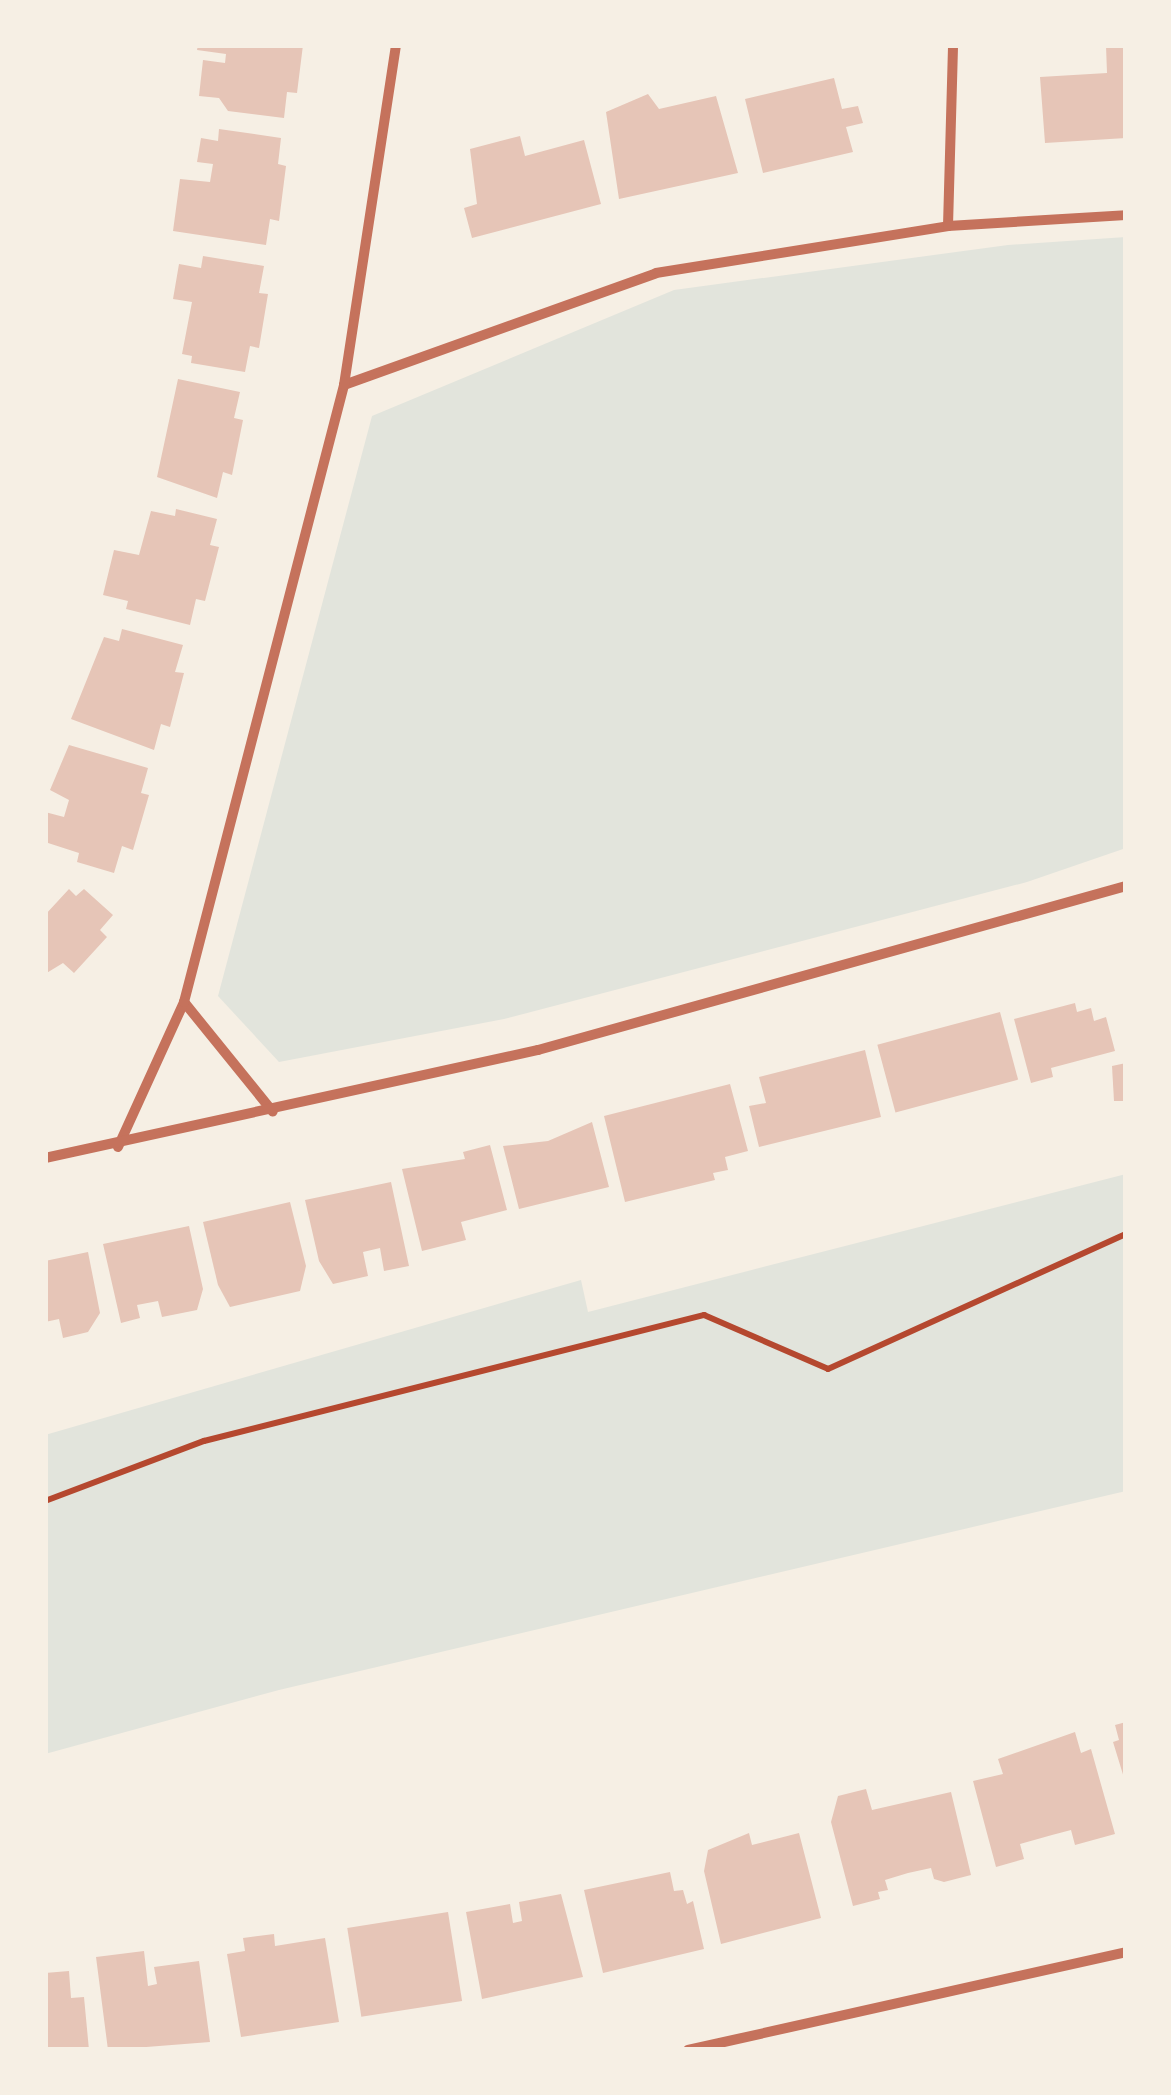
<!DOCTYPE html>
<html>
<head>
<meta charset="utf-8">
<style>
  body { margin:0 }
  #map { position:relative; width:1171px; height:2095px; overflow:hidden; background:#f6efe4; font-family:"Varela Round",sans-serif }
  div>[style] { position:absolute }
  .green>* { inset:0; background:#e2e4dc }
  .building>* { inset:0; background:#e6c5b7; transform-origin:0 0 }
  .path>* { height:6px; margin:-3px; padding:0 3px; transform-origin:3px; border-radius:3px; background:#b5482f }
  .minor>* { height:10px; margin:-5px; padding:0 5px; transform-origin:5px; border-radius:5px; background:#c5725c }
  span { translate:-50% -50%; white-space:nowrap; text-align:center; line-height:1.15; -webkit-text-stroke:10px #f6efe4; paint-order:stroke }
  .frame { position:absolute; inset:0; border:48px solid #f6efe4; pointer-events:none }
</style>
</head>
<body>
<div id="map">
  <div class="green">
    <i style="clip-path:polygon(1126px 237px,1126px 848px,1027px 882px,504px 1019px,279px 1062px,218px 996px,372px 416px,674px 290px,1008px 245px)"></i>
    <i style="clip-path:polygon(1126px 1174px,1126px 1491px,279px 1690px,45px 1754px,45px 1435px,581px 1280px,588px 1312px)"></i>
  </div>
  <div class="building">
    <i style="clip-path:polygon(198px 45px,303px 45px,297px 93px,287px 92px,284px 118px,228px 111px,219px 98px,199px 96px,203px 60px,225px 63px,226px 54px,197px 50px)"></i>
    <i style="clip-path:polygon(1126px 45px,1126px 138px,1045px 143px,1040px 77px,1107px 73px,1106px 46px)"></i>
    <i style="clip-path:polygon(834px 78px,842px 109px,858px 106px,863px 123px,846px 127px,853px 152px,763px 173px,745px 99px)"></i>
    <i style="clip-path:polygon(648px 94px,659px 109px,716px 96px,738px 173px,619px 199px,606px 112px)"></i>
    <i style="clip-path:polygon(219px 129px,281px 138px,278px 164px,286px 166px,279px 221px,270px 219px,266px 245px,173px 231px,180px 179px,210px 182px,213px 164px,197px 162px,201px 138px,218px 141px)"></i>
    <i style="clip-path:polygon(520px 136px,525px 156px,584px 140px,601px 204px,472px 238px,464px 208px,477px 204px,470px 149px)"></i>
    <i style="clip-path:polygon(203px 256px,264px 266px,259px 293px,268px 294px,259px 348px,250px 346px,245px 372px,191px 363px,192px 356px,182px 354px,192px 302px,173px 299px,179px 264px,201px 268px)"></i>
    <i style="clip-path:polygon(178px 379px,240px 392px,234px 418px,243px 420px,232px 475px,223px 472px,217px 498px,157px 477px)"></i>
    <i style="clip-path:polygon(176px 509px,217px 519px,210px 545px,219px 547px,205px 601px,196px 599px,190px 625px,126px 609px,128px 601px,103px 595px,114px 550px,139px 555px,151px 511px,175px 516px)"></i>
    <i style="clip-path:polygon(122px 629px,183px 645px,175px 672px,184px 673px,170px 727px,161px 724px,154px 750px,71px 719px,104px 637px,119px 641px)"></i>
    <i style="clip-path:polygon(69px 745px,148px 768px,141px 793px,149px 795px,133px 850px,122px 846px,114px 873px,77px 862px,79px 853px,45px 842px,45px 812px,64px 817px,69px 800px,50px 790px)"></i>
    <i style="clip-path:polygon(69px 889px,76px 896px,84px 889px,113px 915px,100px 930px,107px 937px,74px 973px,63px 963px,45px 974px,45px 915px)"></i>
    <i style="clip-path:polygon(1075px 1003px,1077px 1012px,1091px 1008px,1094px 1021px,1106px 1017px,1115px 1051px,1051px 1068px,1053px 1077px,1031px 1083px,1014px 1019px)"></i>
    <i style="left:1000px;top:1012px;width:70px;height:127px;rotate:75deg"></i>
    <i style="clip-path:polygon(865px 1050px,881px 1117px,759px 1147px,749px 1106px,766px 1103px,759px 1077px)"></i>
    <i style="clip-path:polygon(1126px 1063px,1126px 1101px,1114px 1101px,1112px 1066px)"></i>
    <i style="clip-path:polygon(730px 1084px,748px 1151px,725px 1157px,728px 1170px,713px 1173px,715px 1180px,625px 1202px,604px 1116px)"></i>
    <i style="clip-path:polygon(592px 1122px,609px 1187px,519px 1209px,503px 1146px,548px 1141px)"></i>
    <i style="clip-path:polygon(490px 1145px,507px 1210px,461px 1222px,466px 1240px,422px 1251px,402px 1169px,465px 1159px,463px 1152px)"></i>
    <i style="clip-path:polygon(391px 1182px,409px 1266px,384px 1271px,380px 1248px,363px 1252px,368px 1276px,333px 1284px,319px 1261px,305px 1200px)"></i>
    <i style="clip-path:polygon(290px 1202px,306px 1266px,300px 1291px,230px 1307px,218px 1285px,203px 1222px)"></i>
    <i style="clip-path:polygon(189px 1226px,203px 1289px,197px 1310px,162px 1317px,158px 1301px,137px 1305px,140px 1318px,121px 1323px,103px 1244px)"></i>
    <i style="clip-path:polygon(88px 1252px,100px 1313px,88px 1332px,63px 1338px,59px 1319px,45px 1322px,45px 1261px)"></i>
    <i style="clip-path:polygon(1126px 1722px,1126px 1781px,1125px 1781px,1113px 1742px,1119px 1740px,1115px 1725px)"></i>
    <i style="clip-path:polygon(1075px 1732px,1081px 1753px,1091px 1749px,1115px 1834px,1075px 1845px,1071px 1830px,1052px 1835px,1020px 1844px,1024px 1859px,996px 1867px,973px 1781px,1003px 1774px,998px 1759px)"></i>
    <i style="clip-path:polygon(866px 1789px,872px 1810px,951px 1792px,971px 1875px,944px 1882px,934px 1879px,931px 1868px,908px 1873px,885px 1880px,888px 1890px,878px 1892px,880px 1899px,853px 1906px,831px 1822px,838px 1796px)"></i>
    <i style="clip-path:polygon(749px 1833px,752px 1845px,799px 1833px,821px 1918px,721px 1944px,704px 1871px,708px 1850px)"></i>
    <i style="clip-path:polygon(670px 1872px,674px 1891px,683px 1890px,687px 1904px,693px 1901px,704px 1949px,603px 1973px,584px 1890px)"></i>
    <i style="clip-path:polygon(561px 1894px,583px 1977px,482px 1999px,466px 1912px,510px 1904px,513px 1923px,522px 1921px,519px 1902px)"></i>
    <i style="left:448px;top:1912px;width:90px;height:102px;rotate:81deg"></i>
    <i style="clip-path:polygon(274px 1934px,275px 1946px,325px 1938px,339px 2022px,241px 2037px,227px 1954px,245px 1951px,243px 1938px)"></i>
    <i style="clip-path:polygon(144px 1951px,148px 1986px,157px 1984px,154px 1967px,199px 1961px,210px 2042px,108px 2050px,96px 1957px)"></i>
    <i style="clip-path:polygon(69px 1971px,71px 1998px,84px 1997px,89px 2050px,45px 2050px,45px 1973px)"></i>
  </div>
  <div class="path">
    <i style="left:45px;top:1501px;width:170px;rotate:-20.7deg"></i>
    <i style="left:204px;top:1441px;width:516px;rotate:-14.14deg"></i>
    <i style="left:704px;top:1315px;width:135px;rotate:23.5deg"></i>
    <i style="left:828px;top:1369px;width:327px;rotate:-24.4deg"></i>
  </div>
  <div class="minor">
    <i style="left:948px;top:226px;width:181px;rotate:-88.4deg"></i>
    <i style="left:344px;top:385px;width:331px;rotate:-19.7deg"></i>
    <i style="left:656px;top:273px;width:296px;rotate:-9.1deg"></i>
    <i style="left:948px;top:226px;width:178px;rotate:-3.5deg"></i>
    <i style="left:184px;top:1002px;width:141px;rotate:51deg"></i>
    <i style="left:118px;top:1147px;width:159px;rotate:-65.5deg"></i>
    <i style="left:184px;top:1002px;width:637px;rotate:-75.46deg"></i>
    <i style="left:344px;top:385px;width:344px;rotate:-81.3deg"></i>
    <i style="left:45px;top:1158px;width:505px;rotate:-12.36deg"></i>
    <i style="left:538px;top:1050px;width:610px;rotate:-15.58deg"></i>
    <i style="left:688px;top:2050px;width:449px;rotate:-12.6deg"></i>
  </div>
  <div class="frame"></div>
</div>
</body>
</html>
